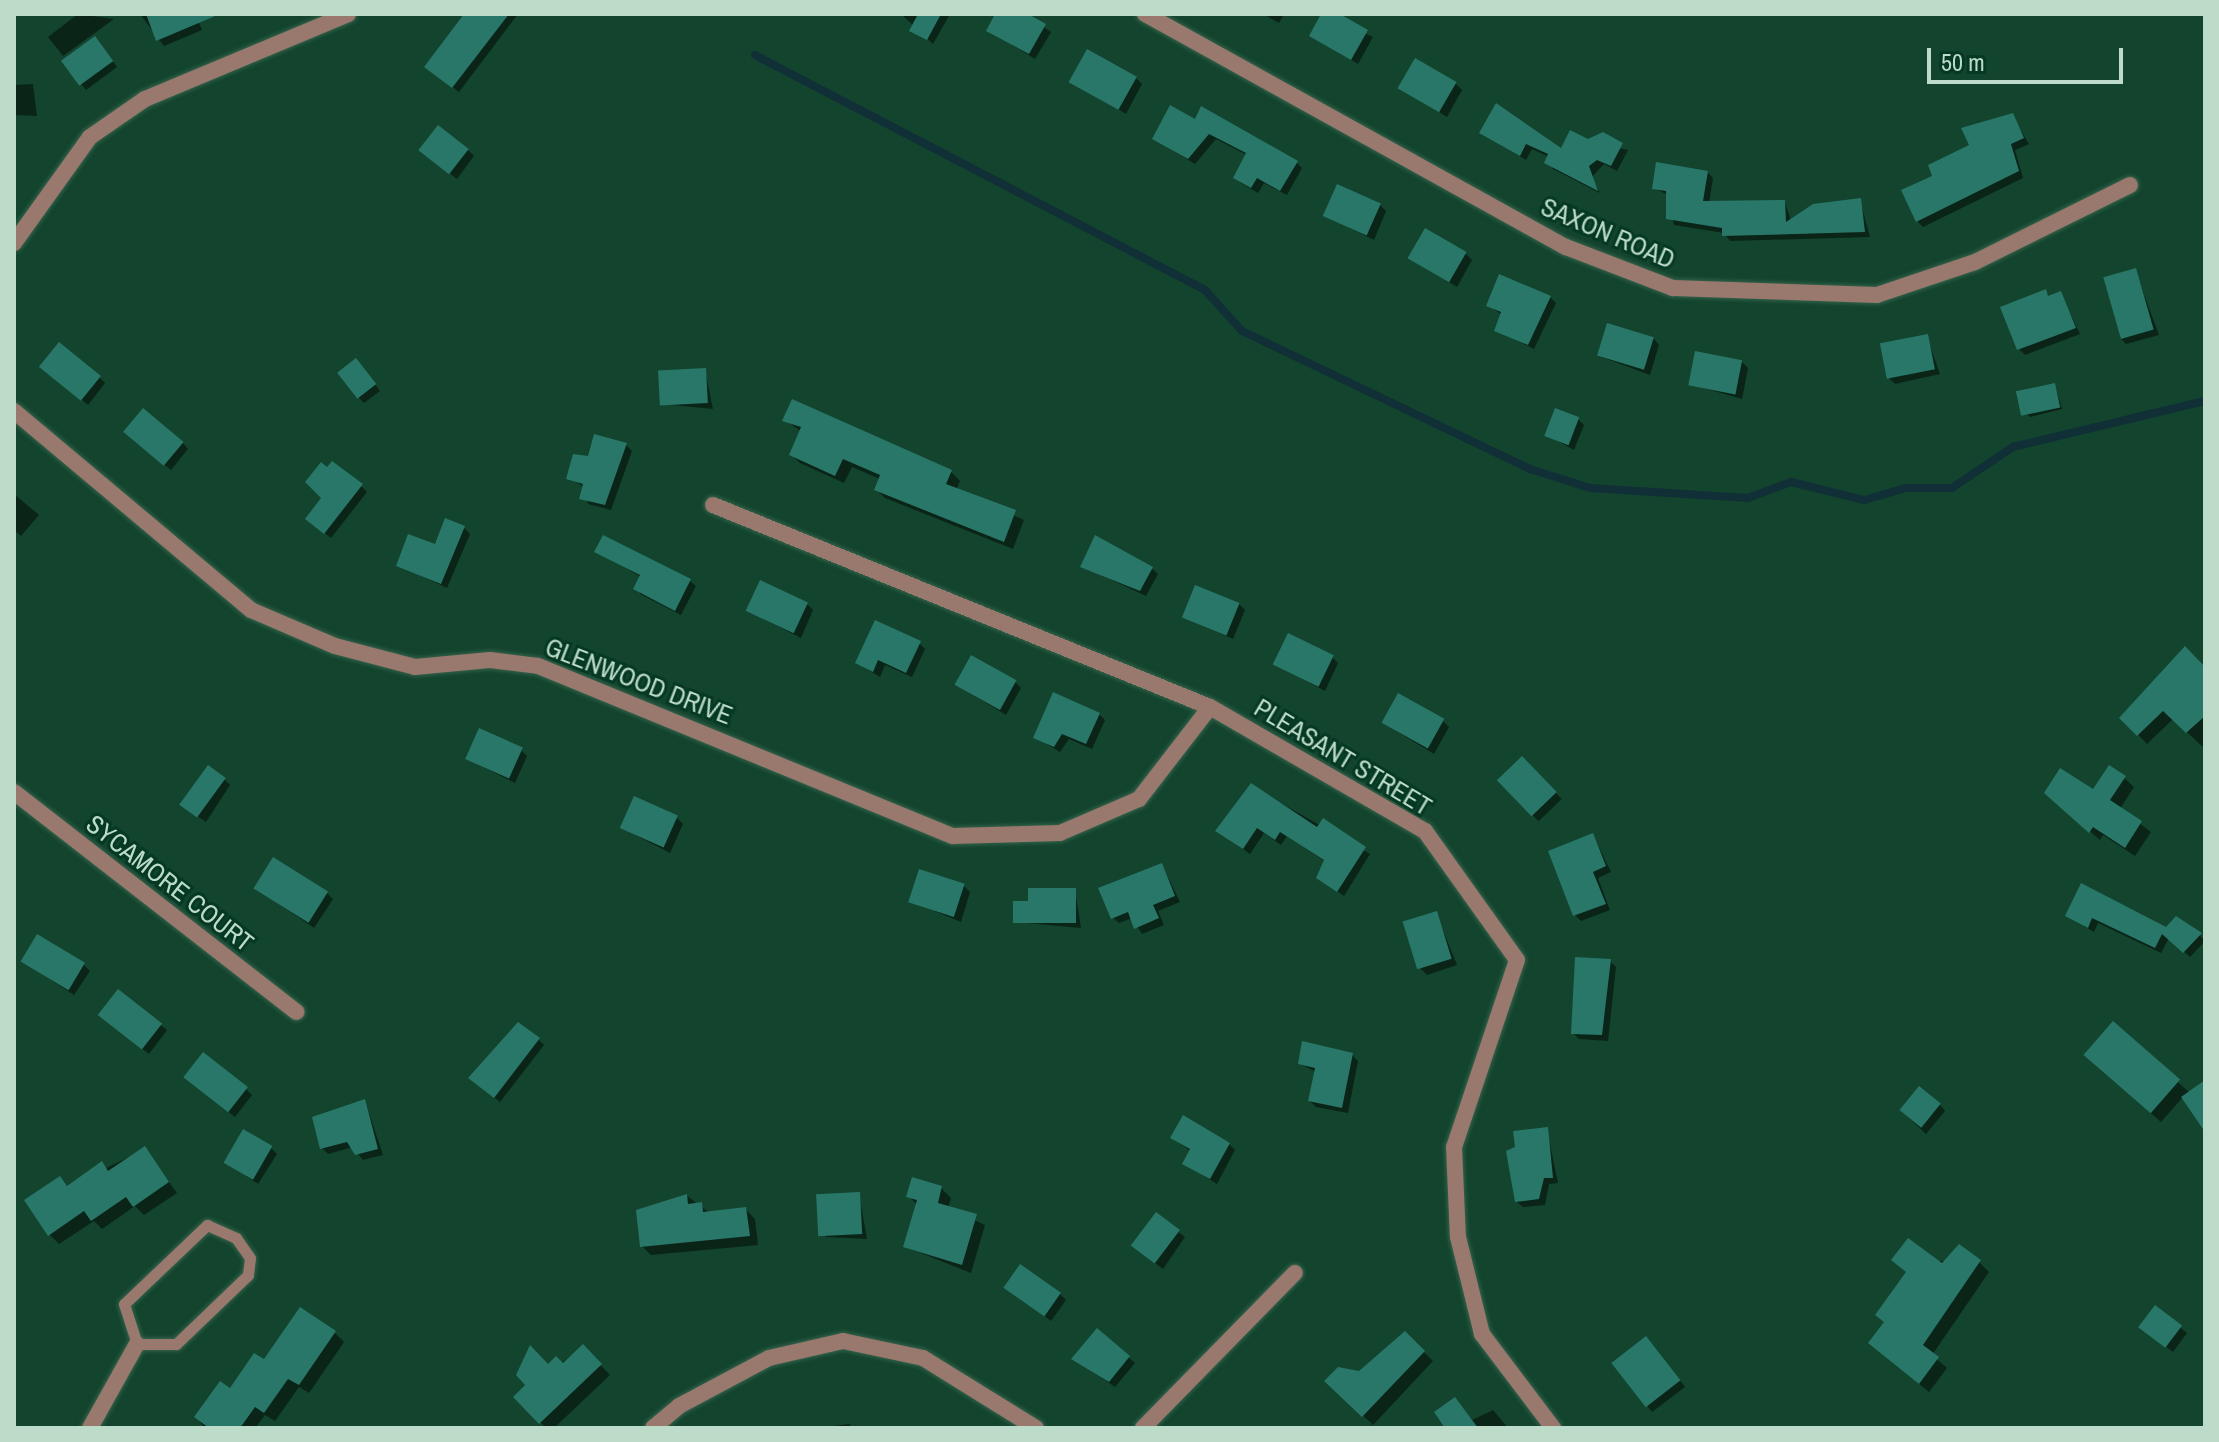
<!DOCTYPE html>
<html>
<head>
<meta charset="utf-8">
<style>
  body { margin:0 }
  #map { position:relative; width:2219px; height:1442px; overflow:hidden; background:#13442d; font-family:"Archivo Narrow",sans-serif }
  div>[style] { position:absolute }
  .shadow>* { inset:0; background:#0007; transform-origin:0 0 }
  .stream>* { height:8px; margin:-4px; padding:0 4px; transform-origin:4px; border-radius:4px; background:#102f37 }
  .building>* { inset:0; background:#297769; transform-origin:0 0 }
  .roads { filter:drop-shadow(0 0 2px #35624c) drop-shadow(0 0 2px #35624c) }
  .service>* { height:11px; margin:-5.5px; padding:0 5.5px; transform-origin:5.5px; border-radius:5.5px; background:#99786d }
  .minor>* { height:16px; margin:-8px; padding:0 8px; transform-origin:8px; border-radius:8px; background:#99786d }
  .tertiary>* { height:16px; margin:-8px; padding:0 8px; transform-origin:8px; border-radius:8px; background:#99786d }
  span { translate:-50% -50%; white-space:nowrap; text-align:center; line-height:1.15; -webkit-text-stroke:6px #053923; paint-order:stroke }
  .street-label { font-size:26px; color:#bcdbc8 }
  .frame { position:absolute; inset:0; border:16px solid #bcdbc8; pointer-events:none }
  .scale { position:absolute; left:1927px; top:48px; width:196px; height:36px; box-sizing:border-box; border:4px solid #bcdbc8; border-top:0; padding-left:10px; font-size:24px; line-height:28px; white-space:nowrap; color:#bcdbc8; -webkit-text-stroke:6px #053923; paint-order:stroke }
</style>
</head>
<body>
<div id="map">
  <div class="shadow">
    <i style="clip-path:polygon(78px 14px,114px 19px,63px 56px,48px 37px)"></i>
    <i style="clip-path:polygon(140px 14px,195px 14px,202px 30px,164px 46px)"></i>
    <i style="clip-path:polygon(466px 14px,518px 14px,459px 92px,433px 72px)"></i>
    <i style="clip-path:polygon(901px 14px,950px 14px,933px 44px)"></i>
    <i style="clip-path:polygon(997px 14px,1024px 14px,1051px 32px,1035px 59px,989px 30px)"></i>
    <i style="clip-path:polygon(1263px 14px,1284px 14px,1279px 23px)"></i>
    <i style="clip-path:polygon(1324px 14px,1373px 37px,1358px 64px,1311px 36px)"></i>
    <i style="clip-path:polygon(101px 45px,117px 67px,86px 90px,64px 62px)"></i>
    <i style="clip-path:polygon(1136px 78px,1142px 84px,1126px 114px,1074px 82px)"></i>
    <i style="clip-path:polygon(33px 84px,37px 116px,14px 115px,14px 85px)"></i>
    <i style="clip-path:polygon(1456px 84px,1462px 90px,1447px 117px,1401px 88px)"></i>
    <i style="clip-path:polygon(2012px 116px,2029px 144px,2015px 150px,2023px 178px,1923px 227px,1917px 221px,1935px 177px)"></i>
    <i style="clip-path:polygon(1196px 121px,1296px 162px,1302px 168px,1287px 195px,1264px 183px,1258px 193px,1241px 183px,1235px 177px,1247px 155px,1216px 139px,1195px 164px,1154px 139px)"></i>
    <i style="clip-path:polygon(1482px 133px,1562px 151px,1588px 142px,1628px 150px,1617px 171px,1604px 164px,1591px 178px,1600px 193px,1553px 169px,1549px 157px,1532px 149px,1526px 160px)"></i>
    <i style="clip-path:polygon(468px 150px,474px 156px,457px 179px,428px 157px)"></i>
    <i style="clip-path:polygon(1707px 172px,1713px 178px,1709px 203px,1785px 202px,1791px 221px,1860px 200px,1870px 237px,1730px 241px,1724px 233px,1674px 225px,1668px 195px,1654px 188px)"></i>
    <i style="clip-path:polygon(1380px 205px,1386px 211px,1374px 240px,1326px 216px)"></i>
    <i style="clip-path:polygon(1466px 254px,1472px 260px,1457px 287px,1411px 259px)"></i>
    <i style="clip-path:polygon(2135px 270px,2159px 335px,2126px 344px,2120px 338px)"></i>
    <i style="clip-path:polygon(2060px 293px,2080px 334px,2025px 355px,2019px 349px)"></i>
    <i style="clip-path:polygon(1550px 297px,1556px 303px,1534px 349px,1496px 330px,1502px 315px,1488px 305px)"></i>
    <i style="clip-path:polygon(1927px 337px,1940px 374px,1895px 384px,1889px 378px)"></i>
    <i style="clip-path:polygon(1653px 338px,1659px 345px,1650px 375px,1599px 356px)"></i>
    <i style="clip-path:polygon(1742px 362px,1748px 368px,1742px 399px,1690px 384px)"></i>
    <i style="clip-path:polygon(362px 366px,380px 391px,364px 403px,358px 397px)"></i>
    <i style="clip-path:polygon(705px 370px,713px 409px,661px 404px)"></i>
    <i style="clip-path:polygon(48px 372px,99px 377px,105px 383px,88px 405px)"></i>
    <i style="clip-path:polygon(2055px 385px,2062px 409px,2030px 417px,2027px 414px)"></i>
    <i style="clip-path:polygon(1578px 419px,1584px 425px,1574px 450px,1547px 435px)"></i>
    <i style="clip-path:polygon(785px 420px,951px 472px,960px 481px,956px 490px,1024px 520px,1013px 549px,885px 498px,876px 489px,880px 479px,852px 467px,844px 483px,800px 463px,791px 454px,802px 432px)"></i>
    <i style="clip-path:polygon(132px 438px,183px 443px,188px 449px,171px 470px)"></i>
    <i style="clip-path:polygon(626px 445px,632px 451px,611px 510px,588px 504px,584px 487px,569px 478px,589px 458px)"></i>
    <i style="clip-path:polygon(361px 486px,367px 492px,331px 538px,314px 525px,323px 498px)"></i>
    <i style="clip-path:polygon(14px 494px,39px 515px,21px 536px,14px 530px)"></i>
    <i style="clip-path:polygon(464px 528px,470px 534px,447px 588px,398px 565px)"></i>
    <i style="clip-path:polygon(604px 538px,690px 581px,696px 586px,681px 615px,640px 594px,641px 577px,597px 551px)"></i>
    <i style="clip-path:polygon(1082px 566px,1151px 568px,1158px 574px,1146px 596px)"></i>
    <i style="clip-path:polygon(807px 604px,813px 610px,801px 638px,748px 611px)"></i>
    <i style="clip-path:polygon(1239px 604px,1245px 610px,1233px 639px,1184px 616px)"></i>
    <i style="clip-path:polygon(919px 643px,925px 649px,912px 677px,885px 665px,880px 677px,857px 663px)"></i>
    <i style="clip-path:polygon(2185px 649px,2205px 670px,2205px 749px,2173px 719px,2147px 744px,2122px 718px)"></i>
    <i style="clip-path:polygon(1332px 657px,1338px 663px,1325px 691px,1275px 664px)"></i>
    <i style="clip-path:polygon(1015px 682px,1021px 688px,1006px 715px,957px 685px)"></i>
    <i style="clip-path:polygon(1099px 714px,1105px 720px,1092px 749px,1069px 739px,1060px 752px,1035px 737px)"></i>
    <i style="clip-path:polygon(1443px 721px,1449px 727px,1434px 754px,1383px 723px)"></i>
    <i style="clip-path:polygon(521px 750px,527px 756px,515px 783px,467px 759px)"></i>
    <i style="left:1522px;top:758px;width:57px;height:32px;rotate:46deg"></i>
    <i style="clip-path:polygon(2124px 778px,2134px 787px,2120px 809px,2151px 832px,2135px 856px,2103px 835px,2100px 840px,2056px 802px)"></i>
    <i style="clip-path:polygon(224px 779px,230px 785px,206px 822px,188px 810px)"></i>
    <i style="clip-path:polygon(1251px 786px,1370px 854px,1344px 896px,1319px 878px,1326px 862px,1287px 836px,1281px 845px,1264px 833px,1250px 854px,1218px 831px)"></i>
    <i style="clip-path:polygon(677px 818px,683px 824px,670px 853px,622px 828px)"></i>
    <i style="clip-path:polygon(1593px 835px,1611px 872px,1598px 878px,1610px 910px,1581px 921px,1575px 915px)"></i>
    <i style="clip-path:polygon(1162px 865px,1180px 902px,1158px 911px,1164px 925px,1142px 934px,1132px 918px,1119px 923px,1112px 917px)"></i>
    <i style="clip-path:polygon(2082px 885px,2166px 930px,2177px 919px,2190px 925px,2205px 941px,2190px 957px,2169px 938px,2161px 953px,2098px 923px,2094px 932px,2067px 916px)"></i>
    <i style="clip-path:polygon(964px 886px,970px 892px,961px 922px,910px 901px)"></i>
    <i style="clip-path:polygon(256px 888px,327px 893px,333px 899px,314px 928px)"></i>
    <i style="clip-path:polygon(1075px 890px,1081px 928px,1015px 922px,1030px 903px)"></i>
    <i style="clip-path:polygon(1436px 913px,1457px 965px,1427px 975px,1421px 969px)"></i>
    <i style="clip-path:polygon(22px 961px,84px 965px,90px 971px,74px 995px)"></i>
    <i style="clip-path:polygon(1610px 961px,1616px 967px,1608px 1041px,1579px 1039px,1573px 1033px)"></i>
    <i style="clip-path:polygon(118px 992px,167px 1030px,149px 1054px,106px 1021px)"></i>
    <i style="clip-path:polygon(2113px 1024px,2190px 1093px,2205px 1083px,2205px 1120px,2183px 1097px,2161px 1122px,2095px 1065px)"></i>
    <i style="clip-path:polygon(538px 1039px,544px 1045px,500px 1102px,476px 1083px)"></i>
    <i style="clip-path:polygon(1352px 1055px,1358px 1061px,1348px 1113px,1316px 1107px,1310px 1101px,1316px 1072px,1300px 1064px)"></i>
    <i style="clip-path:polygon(192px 1083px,246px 1089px,252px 1095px,235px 1117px)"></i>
    <i style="clip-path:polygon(365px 1101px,383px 1155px,363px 1160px,353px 1147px,328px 1154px,322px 1148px)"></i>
    <i style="clip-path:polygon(1940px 1105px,1945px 1111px,1926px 1134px,1901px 1110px)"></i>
    <i style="clip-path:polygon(1547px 1130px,1558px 1183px,1549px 1184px,1545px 1205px,1523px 1207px,1516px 1201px)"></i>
    <i style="clip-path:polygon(1172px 1138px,1229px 1144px,1235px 1150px,1217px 1184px,1184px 1163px,1191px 1151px)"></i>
    <i style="clip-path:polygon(271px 1148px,277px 1154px,258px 1184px,226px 1162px)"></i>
    <i style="clip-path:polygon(145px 1149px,177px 1193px,144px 1215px,135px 1206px,102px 1229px,94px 1221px,59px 1244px,50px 1235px,60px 1178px,68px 1187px)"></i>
    <i style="clip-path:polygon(941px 1188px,951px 1198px,948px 1208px,985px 1225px,971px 1273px,906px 1247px,918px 1206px,909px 1196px)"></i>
    <i style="clip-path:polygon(859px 1194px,867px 1239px,826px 1237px,820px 1231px)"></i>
    <i style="clip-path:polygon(687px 1196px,710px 1213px,745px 1209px,755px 1219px,758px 1245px,651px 1255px,642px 1246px)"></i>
    <i style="clip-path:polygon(1156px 1215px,1185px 1237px,1163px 1269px,1140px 1252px)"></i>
    <i style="clip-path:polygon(1893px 1260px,1979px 1262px,1989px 1272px,1932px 1355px,1947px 1368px,1929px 1392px,1880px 1352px,1907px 1273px)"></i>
    <i style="clip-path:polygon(1006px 1287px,1060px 1294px,1066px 1300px,1051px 1321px)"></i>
    <i style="clip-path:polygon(2155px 1308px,2187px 1333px,2173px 1352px,2147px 1333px)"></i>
    <i style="clip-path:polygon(1097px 1331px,1135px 1363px,1115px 1387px,1074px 1359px)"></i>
    <i style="clip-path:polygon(335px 1333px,344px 1342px,309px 1393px,299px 1387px,275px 1421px,265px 1415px,255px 1428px,204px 1428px,197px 1417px,264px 1362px)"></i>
    <i style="clip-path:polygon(1405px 1334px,1433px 1361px,1373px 1425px,1327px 1381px,1359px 1373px)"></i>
    <i style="clip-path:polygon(1652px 1344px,1685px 1387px,1652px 1412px,1614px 1363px)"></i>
    <i style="clip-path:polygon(583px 1347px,610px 1375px,554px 1428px,546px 1428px,516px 1397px)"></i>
    <i style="clip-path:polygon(1455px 1399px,1472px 1420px,1493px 1410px,1508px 1428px,1448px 1428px)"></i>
    <i style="clip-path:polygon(849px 1424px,853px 1428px,819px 1428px)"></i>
  </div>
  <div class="stream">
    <i style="left:755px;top:55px;width:508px;rotate:27.57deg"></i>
    <i style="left:1205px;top:290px;width:55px;rotate:47.9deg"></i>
    <i style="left:1242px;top:331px;width:319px;rotate:25.6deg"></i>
    <i style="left:1530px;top:469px;width:63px;rotate:17.6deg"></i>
    <i style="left:1590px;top:488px;width:158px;rotate:3.6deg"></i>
    <i style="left:1748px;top:498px;width:46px;rotate:-20.4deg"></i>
    <i style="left:1791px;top:482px;width:75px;rotate:13.9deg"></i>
    <i style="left:1864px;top:500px;width:44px;rotate:-15.9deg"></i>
    <i style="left:1906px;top:488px;width:46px"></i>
    <i style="left:1952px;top:488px;width:73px;rotate:-33.9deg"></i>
    <i style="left:2013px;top:447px;width:197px;rotate:-13.5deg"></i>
  </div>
  <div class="building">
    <i style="clip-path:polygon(146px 14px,220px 14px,156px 41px)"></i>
    <i style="clip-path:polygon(464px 14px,509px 14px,452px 88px,424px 67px)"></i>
    <i style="clip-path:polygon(918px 14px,941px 14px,927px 40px,909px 31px)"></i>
    <i style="clip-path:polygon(995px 14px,1028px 14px,1046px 24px,1029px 54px,986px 31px)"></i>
    <i style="clip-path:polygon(1321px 14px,1340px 14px,1368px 30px,1351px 60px,1309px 36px)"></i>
    <i style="left:95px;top:36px;width:31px;height:42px;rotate:54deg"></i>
    <i style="left:1087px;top:49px;width:57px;height:38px;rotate:29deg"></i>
    <i style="left:1415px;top:58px;width:48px;height:35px;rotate:30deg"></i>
    <i style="clip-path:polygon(1496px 103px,1561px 148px,1570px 130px,1588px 139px,1603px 132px,1623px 143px,1611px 166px,1597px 160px,1589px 166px,1598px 191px,1544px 163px,1548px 154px,1526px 144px,1520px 156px,1479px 133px)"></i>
    <i style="clip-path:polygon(1170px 105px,1195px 119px,1201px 106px,1298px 161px,1280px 191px,1257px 178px,1251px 188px,1233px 178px,1246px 153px,1209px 134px,1188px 159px,1152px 139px)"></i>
    <i style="clip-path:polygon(2013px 113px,2024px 138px,2011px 144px,2019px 171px,1916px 222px,1901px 190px,1932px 176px,1928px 165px,1969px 145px,1961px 128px)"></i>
    <i style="left:438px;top:125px;width:39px;height:32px;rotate:38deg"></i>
    <i style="clip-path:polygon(1656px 162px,1708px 171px,1703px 201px,1785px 200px,1786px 222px,1813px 204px,1861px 198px,1865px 232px,1722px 236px,1722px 228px,1666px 219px,1666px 191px,1652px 189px)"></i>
    <i style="left:1337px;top:184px;width:48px;height:35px;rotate:24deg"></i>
    <i style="left:1425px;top:228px;width:48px;height:35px;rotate:30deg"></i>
    <i style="left:2136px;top:268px;width:64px;height:34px;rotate:74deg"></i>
    <i style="clip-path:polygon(1499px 274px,1551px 296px,1528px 345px,1494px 331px,1501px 312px,1486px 306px)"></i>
    <i style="clip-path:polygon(2046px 289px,2048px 296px,2061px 291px,2076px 328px,2017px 350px,2000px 307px)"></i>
    <i style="left:1607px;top:323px;width:49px;height:34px;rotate:17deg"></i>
    <i style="left:1928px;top:334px;width:36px;height:49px;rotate:79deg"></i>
    <i style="left:59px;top:342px;width:54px;height:32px;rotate:39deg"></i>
    <i style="left:1695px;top:351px;width:48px;height:35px;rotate:11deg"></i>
    <i style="left:356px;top:358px;width:33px;height:24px;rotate:52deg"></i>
    <i style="left:706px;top:368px;width:35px;height:48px;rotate:87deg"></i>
    <i style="left:2055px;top:383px;width:25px;height:40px;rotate:78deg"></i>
    <i style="clip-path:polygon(792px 399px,952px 470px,946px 484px,1016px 510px,1004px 542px,874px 490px,880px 475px,843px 459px,835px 476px,789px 455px,801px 427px,782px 421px)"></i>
    <i style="left:143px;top:408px;width:53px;height:31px;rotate:40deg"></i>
    <i style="left:1555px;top:408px;width:26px;height:30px;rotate:21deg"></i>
    <i style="clip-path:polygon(594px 434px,627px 443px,605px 505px,579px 499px,583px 484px,566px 479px,573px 454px,588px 456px)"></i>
    <i style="clip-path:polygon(332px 461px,363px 484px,324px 534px,305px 519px,321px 498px,305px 482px,321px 462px,327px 467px)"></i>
    <i style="clip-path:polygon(445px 518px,465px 526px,441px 584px,396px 566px,408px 534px,435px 544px)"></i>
    <i style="clip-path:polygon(603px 535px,691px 579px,675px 611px,633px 589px,640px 575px,594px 552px)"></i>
    <i style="clip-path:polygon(1095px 535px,1153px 567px,1140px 591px,1080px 567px)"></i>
    <i style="left:760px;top:580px;width:53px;height:34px;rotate:25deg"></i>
    <i style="left:1195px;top:585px;width:48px;height:35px;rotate:22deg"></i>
    <i style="clip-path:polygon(875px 620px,921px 641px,906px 673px,878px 660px,873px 672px,855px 663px)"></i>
    <i style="left:1288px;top:633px;width:51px;height:35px;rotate:26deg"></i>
    <i style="clip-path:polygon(2185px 646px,2205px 667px,2205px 716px,2186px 733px,2163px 711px,2137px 736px,2119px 718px)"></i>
    <i style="left:971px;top:655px;width:52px;height:34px;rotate:29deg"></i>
    <i style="clip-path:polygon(1053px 692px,1100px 713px,1086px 744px,1062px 734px,1054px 747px,1033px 738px)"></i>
    <i style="left:1398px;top:693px;width:53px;height:34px;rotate:29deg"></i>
    <i style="left:479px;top:728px;width:48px;height:34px;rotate:24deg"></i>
    <i style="left:1522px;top:756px;width:50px;height:35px;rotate:46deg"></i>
    <i style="left:208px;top:765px;width:22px;height:49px;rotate:36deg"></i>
    <i style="clip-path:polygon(2109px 765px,2126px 776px,2110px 800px,2142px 821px,2125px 848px,2093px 827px,2089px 833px,2044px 793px,2060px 768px,2093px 789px)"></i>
    <i style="clip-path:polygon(1251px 783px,1317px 827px,1323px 818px,1366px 847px,1337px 892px,1316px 878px,1324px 860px,1280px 832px,1275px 840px,1257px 828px,1243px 849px,1215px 831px)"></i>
    <i style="left:634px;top:796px;width:48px;height:35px;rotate:24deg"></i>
    <i style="clip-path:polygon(1593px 833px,1606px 866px,1593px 872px,1606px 904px,1573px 916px,1548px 851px)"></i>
    <i style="left:273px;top:857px;width:65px;height:37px;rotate:32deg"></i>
    <i style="clip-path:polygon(1162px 863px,1175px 896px,1153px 905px,1159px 918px,1134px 929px,1128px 912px,1111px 919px,1098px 888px)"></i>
    <i style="left:919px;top:869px;width:48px;height:35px;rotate:18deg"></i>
    <i style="clip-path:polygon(2081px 883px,2166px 927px,2176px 916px,2202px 933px,2183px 953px,2162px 934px,2155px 948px,2092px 918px,2088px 928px,2065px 916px)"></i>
    <i style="clip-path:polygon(1028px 888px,1076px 888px,1076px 923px,1013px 923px,1013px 901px,1028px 901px)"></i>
    <i style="left:1437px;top:911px;width:50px;height:36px;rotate:73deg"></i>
    <i style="left:37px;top:934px;width:56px;height:32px;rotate:31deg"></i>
    <i style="clip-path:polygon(1575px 957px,1611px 959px,1602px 1035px,1571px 1034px)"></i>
    <i style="left:118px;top:989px;width:56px;height:33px;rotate:38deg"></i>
    <i style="left:2113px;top:1021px;width:89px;height:45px;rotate:41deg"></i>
    <i style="clip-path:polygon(518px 1022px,540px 1038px,494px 1098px,468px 1078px)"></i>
    <i style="clip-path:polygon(1302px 1041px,1353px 1053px,1342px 1108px,1308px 1101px,1315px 1068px,1298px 1064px)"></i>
    <i style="left:203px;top:1052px;width:57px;height:32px;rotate:38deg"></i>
    <i style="clip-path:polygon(2205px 1080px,2205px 1132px,2181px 1097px)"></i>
    <i style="left:1919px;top:1086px;width:28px;height:31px;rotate:39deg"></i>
    <i style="clip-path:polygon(365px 1099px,378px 1149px,355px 1155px,347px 1142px,320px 1149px,312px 1117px)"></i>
    <i style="clip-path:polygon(1183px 1115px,1230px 1143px,1210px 1179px,1182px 1164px,1190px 1149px,1170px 1138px)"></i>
    <i style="clip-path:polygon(1548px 1127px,1553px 1178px,1544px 1178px,1539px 1199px,1515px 1202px,1506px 1151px,1515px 1147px,1513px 1131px)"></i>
    <i style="left:243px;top:1129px;width:34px;height:39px;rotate:30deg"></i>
    <i style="clip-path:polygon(145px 1146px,169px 1182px,133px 1207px,126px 1197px,91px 1221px,84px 1211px,48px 1236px,24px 1200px,60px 1176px,67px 1186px,102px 1161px,108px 1171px)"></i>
    <i style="clip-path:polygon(912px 1177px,942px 1186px,938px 1203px,977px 1214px,962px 1265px,903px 1247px,917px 1200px,906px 1197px)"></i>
    <i style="left:860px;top:1192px;width:42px;height:44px;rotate:87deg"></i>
    <i style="clip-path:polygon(687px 1194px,688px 1204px,702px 1202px,703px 1212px,746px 1207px,750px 1236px,640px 1247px,636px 1210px)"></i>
    <i style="left:1156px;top:1212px;width:30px;height:42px;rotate:37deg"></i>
    <i style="clip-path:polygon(1908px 1238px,1942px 1263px,1959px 1244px,1981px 1260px,1923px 1345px,1939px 1357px,1919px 1384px,1868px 1343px,1884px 1322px,1875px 1315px,1906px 1272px,1891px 1260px)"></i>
    <i style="left:1020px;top:1264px;width:50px;height:29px;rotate:35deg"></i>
    <i style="left:2155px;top:1305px;width:34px;height:28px;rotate:37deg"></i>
    <i style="clip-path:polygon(300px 1307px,336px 1331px,299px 1385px,288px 1379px,264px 1413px,255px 1407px,240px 1428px,209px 1428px,194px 1417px,220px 1381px,230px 1388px,254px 1353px,264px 1359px)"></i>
    <i style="clip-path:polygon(1097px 1328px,1130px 1356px,1109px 1382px,1071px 1359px)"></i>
    <i style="clip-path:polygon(1405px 1331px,1425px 1351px,1362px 1417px,1324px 1381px,1338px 1367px,1359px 1371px)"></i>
    <i style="left:1646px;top:1336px;width:56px;height:44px;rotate:52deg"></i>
    <i style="clip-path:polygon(583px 1344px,602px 1364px,539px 1424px,513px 1397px,525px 1385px,516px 1375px,530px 1345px,548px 1364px,556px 1356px,563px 1363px)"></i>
    <i style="clip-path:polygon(1455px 1397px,1478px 1428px,1445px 1428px,1434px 1412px)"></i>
  </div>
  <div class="roads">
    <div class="service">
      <i style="left:207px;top:1225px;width:32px;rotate:24deg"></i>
      <i style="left:236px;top:1238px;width:24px;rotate:55deg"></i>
      <i style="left:250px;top:1258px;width:17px;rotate:97deg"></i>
      <i style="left:248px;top:1275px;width:100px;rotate:136.2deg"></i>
      <i style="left:176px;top:1344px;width:39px;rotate:180deg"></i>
      <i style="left:137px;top:1344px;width:42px;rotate:-108deg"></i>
      <i style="left:124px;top:1304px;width:115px;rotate:-43.6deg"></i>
    </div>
    <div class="minor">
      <i style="left:1145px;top:14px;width:481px;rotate:29deg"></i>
      <i style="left:1566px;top:247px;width:115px;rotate:21deg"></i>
      <i style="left:1673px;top:288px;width:204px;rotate:2deg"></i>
      <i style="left:1877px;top:295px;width:103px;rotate:-18.6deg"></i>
      <i style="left:1975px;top:262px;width:173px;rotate:-26.4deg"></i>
      <i style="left:14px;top:411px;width:309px;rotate:40deg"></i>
      <i style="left:251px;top:610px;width:91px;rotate:23.2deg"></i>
      <i style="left:335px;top:646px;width:83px;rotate:14.7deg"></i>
      <i style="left:415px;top:667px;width:75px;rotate:-5.3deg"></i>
      <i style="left:490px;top:660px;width:48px;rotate:7.1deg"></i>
      <i style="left:538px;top:666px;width:448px;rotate:22.3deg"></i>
      <i style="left:953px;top:836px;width:107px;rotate:-1.6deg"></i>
      <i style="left:1060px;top:833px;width:86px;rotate:-23.3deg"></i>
      <i style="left:1139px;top:799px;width:116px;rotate:-52.3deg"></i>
      <i style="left:713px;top:505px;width:536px;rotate:22.12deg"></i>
      <i style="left:1210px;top:707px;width:248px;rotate:30deg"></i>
      <i style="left:1425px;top:831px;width:158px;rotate:54.5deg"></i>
      <i style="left:1517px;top:960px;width:197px;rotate:108.6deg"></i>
      <i style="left:1454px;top:1147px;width:90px;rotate:87.5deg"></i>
      <i style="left:1458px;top:1237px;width:100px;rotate:76.1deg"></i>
      <i style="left:1482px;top:1334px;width:118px;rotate:52.9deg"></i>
      <i style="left:14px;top:792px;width:358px;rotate:37.9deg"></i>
      <i style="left:90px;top:1428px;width:96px;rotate:-60.8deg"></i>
      <i style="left:653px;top:1428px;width:34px;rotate:-40deg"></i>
      <i style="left:679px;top:1406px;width:102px;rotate:-28.1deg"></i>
      <i style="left:769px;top:1358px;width:76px;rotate:-12.9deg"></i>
      <i style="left:843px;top:1341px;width:82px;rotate:12deg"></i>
      <i style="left:923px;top:1358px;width:133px;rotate:31.8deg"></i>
      <i style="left:1143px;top:1428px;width:217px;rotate:-45.6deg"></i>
    </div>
    <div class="tertiary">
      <i style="left:14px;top:243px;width:130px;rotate:-54.4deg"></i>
      <i style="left:90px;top:137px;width:67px;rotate:-34.6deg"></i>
      <i style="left:145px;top:99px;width:220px;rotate:-22.7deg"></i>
    </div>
  </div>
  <div class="street-label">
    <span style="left:1608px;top:233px;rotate:23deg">SAXON ROAD</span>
    <span style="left:639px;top:681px;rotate:21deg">GLENWOOD DRIVE</span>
    <span style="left:1343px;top:757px;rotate:31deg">PLEASANT STREET</span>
    <span style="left:170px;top:883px;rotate:38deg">SYCAMORE COURT</span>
  </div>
  <div class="frame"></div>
  <div class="scale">50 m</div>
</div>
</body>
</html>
